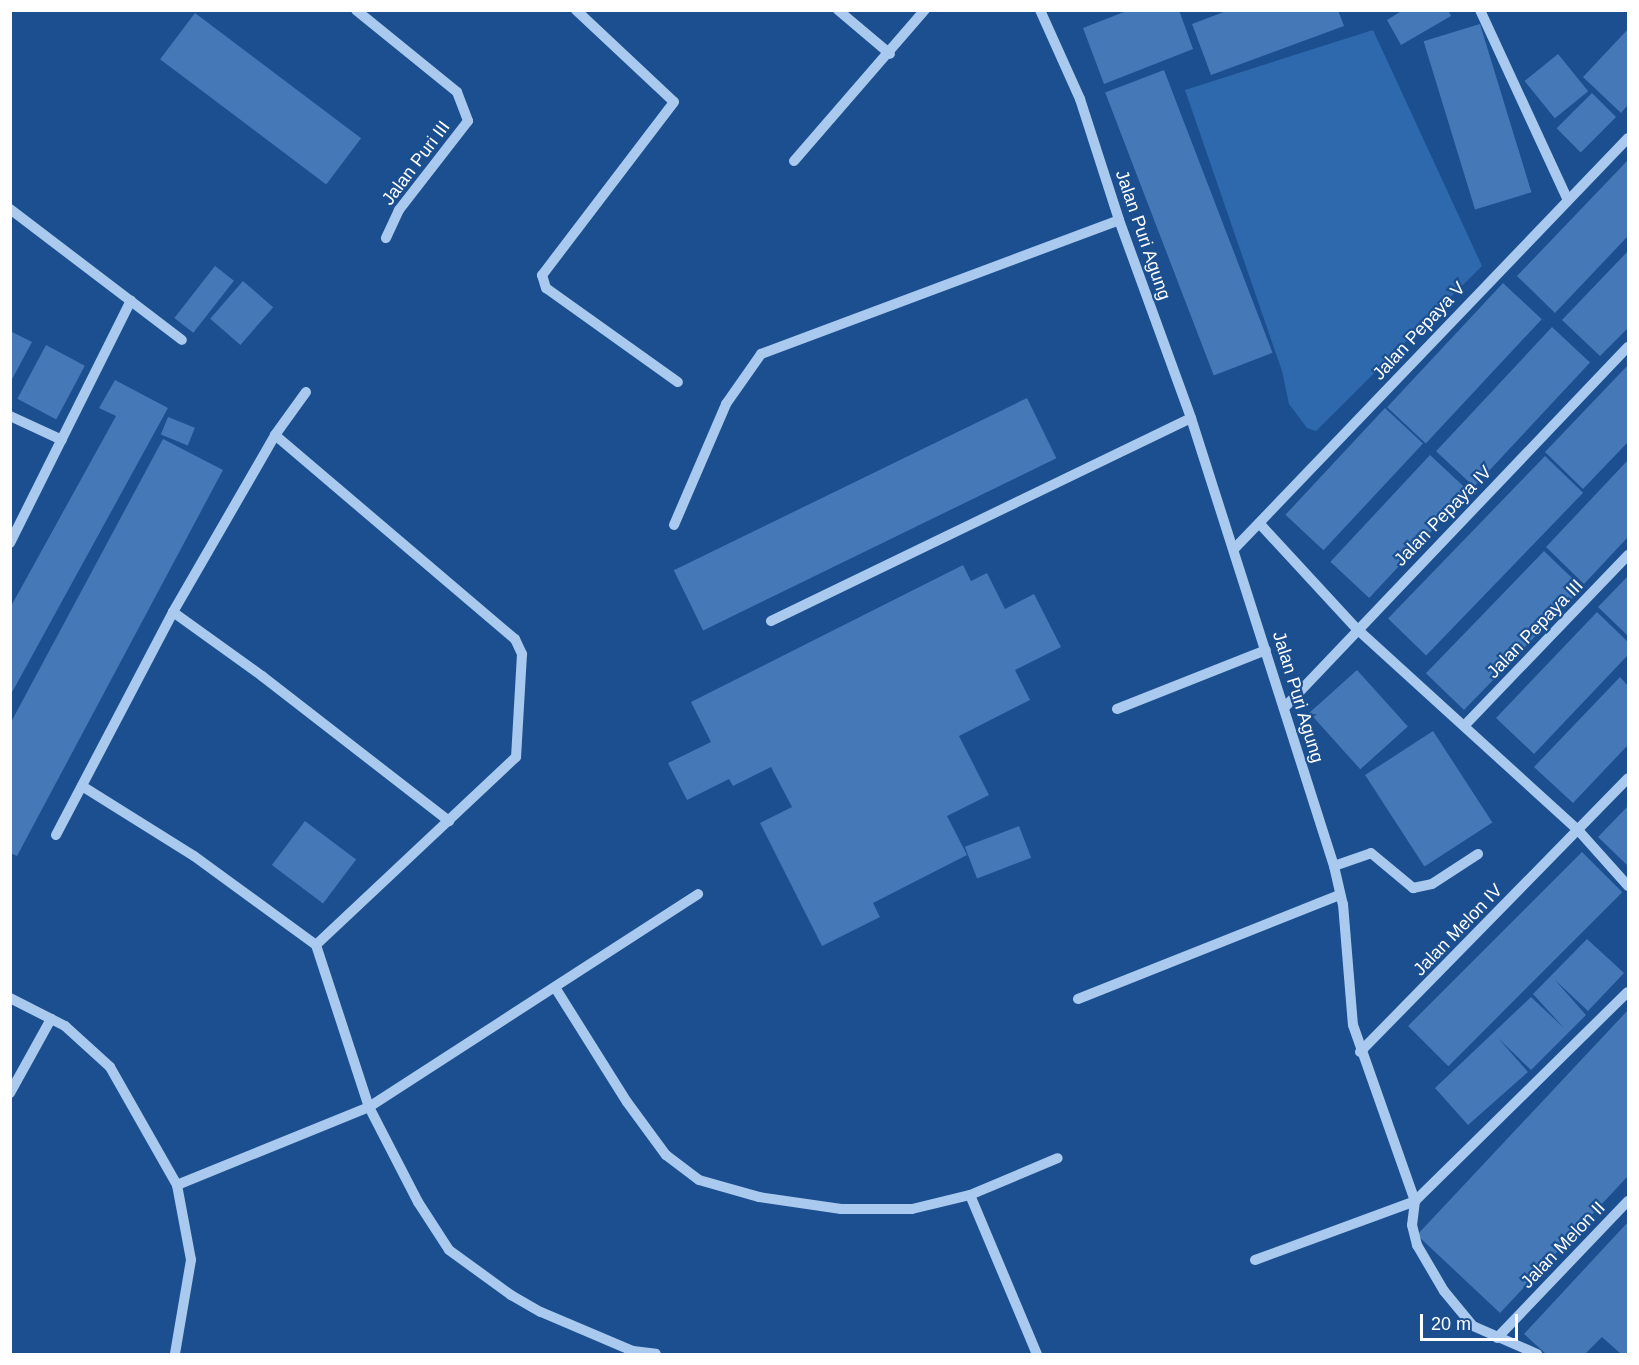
<!DOCTYPE html>
<html>
<head>
<meta charset="utf-8">
<style>
  body { margin:0 }
  #map { position:relative; width:1639px; height:1365px; overflow:hidden; background:#1b4f8f; font-family:Arial,sans-serif }
  div>[style] { position:absolute }
  .green>* { inset:0; background:#2e69ad }
  .building>* { inset:0; background:#4478b7; transform-origin:0 0 }
  .minor>* { height:10px; margin:-5px; padding:0 5px; transform-origin:5px; border-radius:5px; background:#a9c9ee }
  span { translate:-50% -50%; white-space:nowrap; text-align:center; line-height:1.15; -webkit-text-stroke:4.5px #1b4f8f; paint-order:stroke }
  .street-label { font-size:18px; color:#fff }
  .frame { position:absolute; inset:0; border:12px solid #fff; pointer-events:none }
  .scale { position:absolute; left:1420px; top:1314px; width:98px; height:27px; box-sizing:border-box; border:3px solid #fff; border-top:0; padding-left:8px; font-size:18px; line-height:21px; white-space:nowrap; color:#fff; -webkit-text-stroke:4px #1b4f8f; paint-order:stroke }
</style>
</head>
<body>
<div id="map">
  <div class="green">
    <i style="clip-path:polygon(1373px 30px,1482px 266px,1316px 431px,1307px 428px,1289px 404px,1282px 371px,1185px 90px)"></i>
  </div>
  <div class="building">
    <i style="clip-path:polygon(1129px 10px,1179px 10px,1193px 49px,1104px 84px,1083px 28px)"></i>
    <i style="clip-path:polygon(1229px 10px,1338px 10px,1344px 26px,1211px 75px,1192px 24px)"></i>
    <i style="clip-path:polygon(1403px 10px,1448px 10px,1451px 16px,1401px 45px,1387px 20px)"></i>
    <i style="left:195px;top:13px;width:208px;height:58px;rotate:37deg"></i>
    <i style="left:1480px;top:24px;width:176px;height:59px;rotate:73deg"></i>
    <i style="clip-path:polygon(1628px 29px,1628px 105px,1621px 113px,1583px 77px)"></i>
    <i style="left:1558px;top:54px;width:48px;height:43px;rotate:51deg"></i>
    <i style="left:1164px;top:70px;width:303px;height:63px;rotate:69deg"></i>
    <i style="left:1592px;top:93px;width:34px;height:50px;rotate:45deg"></i>
    <i style="clip-path:polygon(1628px 160px,1628px 236px,1555px 313px,1517px 276px)"></i>
    <i style="clip-path:polygon(1628px 251px,1628px 328px,1600px 356px,1562px 320px)"></i>
    <i style="left:215px;top:266px;width:24px;height:66px;rotate:38deg"></i>
    <i style="left:243px;top:281px;width:40px;height:50px;rotate:41deg"></i>
    <i style="left:1503px;top:283px;width:53px;height:170px;rotate:43deg"></i>
    <i style="left:1552px;top:327px;width:52px;height:170px;rotate:43deg"></i>
    <i style="clip-path:polygon(10px 331px,32px 342px,10px 383px)"></i>
    <i style="left:46px;top:345px;width:44px;height:61px;rotate:28deg"></i>
    <i style="clip-path:polygon(1628px 365px,1628px 442px,1583px 489px,1545px 452px)"></i>
    <i style="clip-path:polygon(115px 380px,168px 408px,10px 696px,10px 608px,116px 416px,99px 408px)"></i>
    <i style="left:1027px;top:398px;width:67px;height:393px;rotate:64deg"></i>
    <i style="left:1385px;top:408px;width:52px;height:146px;rotate:43deg"></i>
    <i style="left:168px;top:417px;width:29px;height:19px;rotate:22deg"></i>
    <i style="clip-path:polygon(163px 439px,223px 470px,17px 856px,10px 853px,10px 724px)"></i>
    <i style="left:1430px;top:455px;width:53px;height:146px;rotate:43deg"></i>
    <i style="left:1545px;top:456px;width:53px;height:226px;rotate:44deg"></i>
    <i style="clip-path:polygon(1628px 460px,1628px 537px,1584px 584px,1546px 547px)"></i>
    <i style="left:1544px;top:551px;width:53px;height:170px;rotate:44deg"></i>
    <i style="clip-path:polygon(963px 565px,971px 581px,987px 573px,1005px 609px,1034px 594px,1061px 647px,1015px 670px,1030px 700px,959px 736px,989px 795px,947px 816px,967px 855px,873px 903px,880px 917px,822px 946px,760px 823px,792px 807px,771px 767px,733px 786px,729px 779px,687px 800px,668px 763px,711px 742px,691px 702px)"></i>
    <i style="clip-path:polygon(1628px 576px,1628px 636px,1598px 607px)"></i>
    <i style="clip-path:polygon(1597px 612px,1628px 642px,1628px 655px,1534px 754px,1496px 718px)"></i>
    <i style="left:1357px;top:670px;width:76px;height:64px;rotate:48deg"></i>
    <i style="clip-path:polygon(1620px 677px,1628px 686px,1628px 745px,1573px 803px,1534px 767px)"></i>
    <i style="left:1433px;top:731px;width:109px;height:81px;rotate:57deg"></i>
    <i style="clip-path:polygon(1628px 806px,1628px 866px,1598px 837px)"></i>
    <i style="left:305px;top:821px;width:64px;height:55px;rotate:37deg"></i>
    <i style="left:1019px;top:826px;width:34px;height:58px;rotate:69deg"></i>
    <i style="left:1582px;top:852px;width:57px;height:246px;rotate:45deg"></i>
    <i style="clip-path:polygon(1587px 939px,1624px 973px,1588px 1011px,1555px 980px,1586px 1015px,1531px 1070px,1498px 1038px,1528px 1072px,1468px 1125px,1435px 1088px,1531px 997px,1564px 1028px,1533px 994px)"></i>
    <i style="clip-path:polygon(1628px 1010px,1628px 1176px,1500px 1313px,1417px 1235px)"></i>
    <i style="clip-path:polygon(1628px 1222px,1628px 1354px,1621px 1354px,1602px 1337px,1585px 1354px,1546px 1354px,1524px 1334px)"></i>
  </div>
  <div class="minor">
    <i style="left:356px;top:10px;width:130px;rotate:39.1deg"></i>
    <i style="left:457px;top:92px;width:31px;rotate:69deg"></i>
    <i style="left:468px;top:121px;width:113px;rotate:127.8deg"></i>
    <i style="left:399px;top:210px;width:31px;rotate:115deg"></i>
    <i style="left:576px;top:10px;width:134px;rotate:43.2deg"></i>
    <i style="left:674px;top:102px;width:218px;rotate:127.3deg"></i>
    <i style="left:542px;top:275px;width:14px;rotate:73deg"></i>
    <i style="left:546px;top:288px;width:162px;rotate:35.5deg"></i>
    <i style="left:838px;top:10px;width:68px;rotate:40.2deg"></i>
    <i style="left:1040px;top:10px;width:98px;rotate:65.8deg"></i>
    <i style="left:1080px;top:99px;width:127px;rotate:72.1deg"></i>
    <i style="left:1119px;top:220px;width:211px;rotate:70deg"></i>
    <i style="left:1191px;top:418px;width:470px;rotate:72.3deg"></i>
    <i style="left:1334px;top:866px;width:39px;rotate:77deg"></i>
    <i style="left:1343px;top:904px;width:121px;rotate:85.3deg"></i>
    <i style="left:1353px;top:1025px;width:187px;rotate:70.6deg"></i>
    <i style="left:1415px;top:1201px;width:24px;rotate:97deg"></i>
    <i style="left:1412px;top:1225px;width:21px;rotate:76deg"></i>
    <i style="left:1417px;top:1245px;width:53px;rotate:59.6deg"></i>
    <i style="left:1444px;top:1291px;width:45px;rotate:50.4deg"></i>
    <i style="left:1473px;top:1326px;width:70px;rotate:23.6deg"></i>
    <i style="left:1480px;top:10px;width:207px;rotate:65.2deg"></i>
    <i style="left:794px;top:161px;width:200px;rotate:-49.1deg"></i>
    <i style="left:10px;top:209px;width:216px;rotate:37.3deg"></i>
    <i style="left:10px;top:416px;width:57px;rotate:24.8deg"></i>
    <i style="left:275px;top:435px;width:315px;rotate:40.4deg"></i>
    <i style="left:515px;top:639px;width:17px;rotate:65deg"></i>
    <i style="left:522px;top:654px;width:103px;rotate:93.3deg"></i>
    <i style="left:516px;top:757px;width:274px;rotate:136.8deg"></i>
    <i style="left:1260px;top:524px;width:143px;rotate:47.3deg"></i>
    <i style="left:1357px;top:629px;width:299px;rotate:42.3deg"></i>
    <i style="left:1578px;top:830px;width:75px;rotate:48.2deg"></i>
    <i style="left:674px;top:525px;width:132px;rotate:-66.7deg"></i>
    <i style="left:726px;top:404px;width:61px;rotate:-55deg"></i>
    <i style="left:761px;top:354px;width:382px;rotate:-20.5deg"></i>
    <i style="left:10px;top:543px;width:271px;rotate:-63.5deg"></i>
    <i style="left:1235px;top:548px;width:568px;rotate:-46.21deg"></i>
    <i style="left:173px;top:612px;width:110px;rotate:35.7deg"></i>
    <i style="left:262px;top:676px;width:237px;rotate:37.8deg"></i>
    <i style="left:771px;top:621px;width:466px;rotate:-25.8deg"></i>
    <i style="left:1284px;top:708px;width:499px;rotate:-46.4deg"></i>
    <i style="left:1117px;top:709px;width:160px;rotate:-21.6deg"></i>
    <i style="left:1465px;top:725px;width:236px;rotate:-46.2deg"></i>
    <i style="left:82px;top:786px;width:132px;rotate:32deg"></i>
    <i style="left:194px;top:856px;width:151px;rotate:36.1deg"></i>
    <i style="left:316px;top:945px;width:170px;rotate:71.9deg"></i>
    <i style="left:369px;top:1107px;width:107px;rotate:62.7deg"></i>
    <i style="left:418px;top:1202px;width:57px;rotate:57.1deg"></i>
    <i style="left:449px;top:1250px;width:77px;rotate:36deg"></i>
    <i style="left:511px;top:1295px;width:34px;rotate:30deg"></i>
    <i style="left:541px;top:1312px;width:100px;rotate:23deg"></i>
    <i style="left:633px;top:1351px;width:23px;rotate:7deg"></i>
    <i style="left:56px;top:835px;width:252px;rotate:-62.3deg"></i>
    <i style="left:173px;top:612px;width:204px;rotate:-60deg"></i>
    <i style="left:275px;top:435px;width:53px;rotate:-54.2deg"></i>
    <i style="left:1334px;top:866px;width:39px;rotate:-19deg"></i>
    <i style="left:1371px;top:853px;width:55px;rotate:39.8deg"></i>
    <i style="left:1413px;top:888px;width:19px;rotate:-12deg"></i>
    <i style="left:1432px;top:884px;width:55px;rotate:-33.1deg"></i>
    <i style="left:556px;top:989px;width:133px;rotate:57.9deg"></i>
    <i style="left:627px;top:1102px;width:66px;rotate:53.7deg"></i>
    <i style="left:666px;top:1155px;width:41px;rotate:37.1deg"></i>
    <i style="left:699px;top:1180px;width:62px;rotate:15.8deg"></i>
    <i style="left:759px;top:1197px;width:83px;rotate:8.3deg"></i>
    <i style="left:841px;top:1209px;width:71px"></i>
    <i style="left:912px;top:1209px;width:60px;rotate:-13.6deg"></i>
    <i style="left:970px;top:1195px;width:95px;rotate:-22.8deg"></i>
    <i style="left:10px;top:998px;width:62px;rotate:27deg"></i>
    <i style="left:65px;top:1026px;width:61px;rotate:42.3deg"></i>
    <i style="left:110px;top:1067px;width:136px;rotate:60.4deg"></i>
    <i style="left:177px;top:1185px;width:76px;rotate:79.4deg"></i>
    <i style="left:191px;top:1260px;width:95px;rotate:99.7deg"></i>
    <i style="left:1078px;top:999px;width:282px;rotate:-21.7deg"></i>
    <i style="left:1360px;top:1052px;width:383px;rotate:-45.6deg"></i>
    <i style="left:10px;top:1093px;width:85px;rotate:-61deg"></i>
    <i style="left:177px;top:1185px;width:207px;rotate:-22.1deg"></i>
    <i style="left:369px;top:1107px;width:392px;rotate:-32.9deg"></i>
    <i style="left:970px;top:1195px;width:173px;rotate:67.2deg"></i>
    <i style="left:1255px;top:1260px;width:171px;rotate:-20.2deg"></i>
    <i style="left:1415px;top:1201px;width:298px;rotate:-44.5deg"></i>
    <i style="left:1497px;top:1338px;width:190px;rotate:-46.3deg"></i>
  </div>
  <div class="street-label">
    <span style="left:416px;top:163px;rotate:-53deg">Jalan Puri III</span>
    <span style="left:1143px;top:235px;rotate:71deg">Jalan Puri Agung</span>
    <span style="left:1419px;top:331px;rotate:-47deg">Jalan Pepaya V</span>
    <span style="left:1443px;top:516px;rotate:-46deg">Jalan Pepaya IV</span>
    <span style="left:1535px;top:629px;rotate:-46deg">Jalan Pepaya III</span>
    <span style="left:1298px;top:697px;rotate:73deg">Jalan Puri Agung</span>
    <span style="left:1458px;top:930px;rotate:-46deg">Jalan Melon IV</span>
    <span style="left:1563px;top:1245px;rotate:-46deg">Jalan Melon II</span>
  </div>
  <div class="frame"></div>
  <div class="scale">20 m</div>
</div>
</body>
</html>
